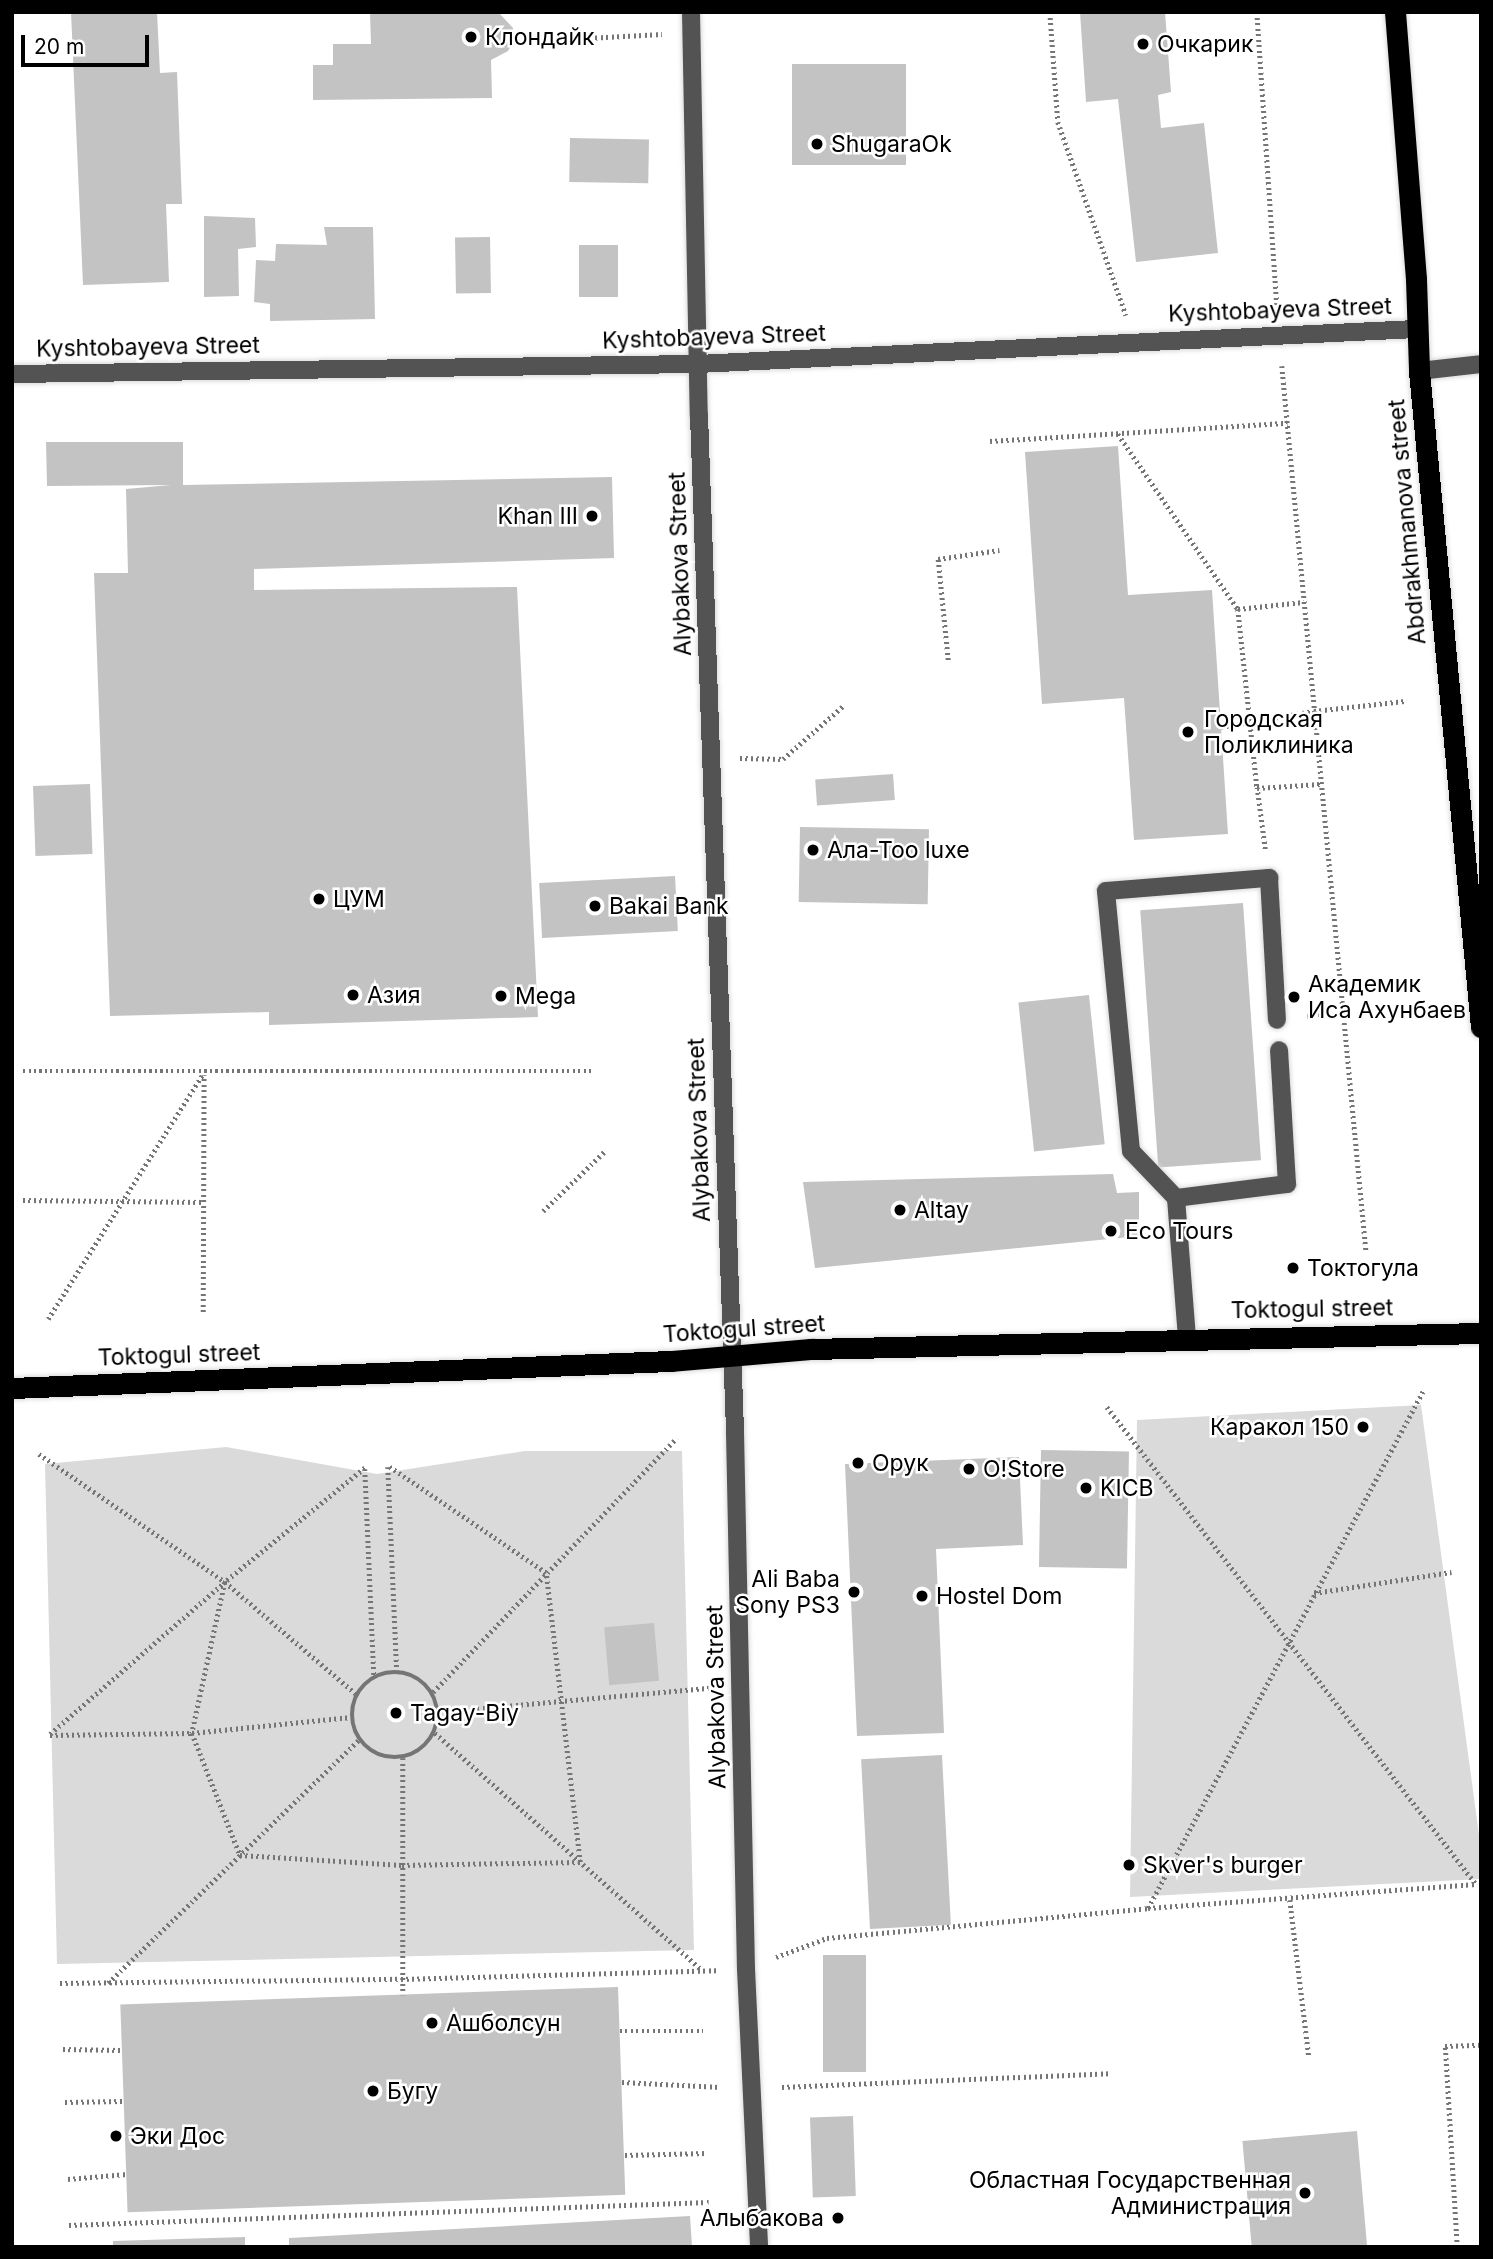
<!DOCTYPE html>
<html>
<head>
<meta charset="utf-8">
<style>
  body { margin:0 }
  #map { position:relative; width:1493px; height:2259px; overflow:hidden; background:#fff; font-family:Inter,sans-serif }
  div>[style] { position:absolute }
  .green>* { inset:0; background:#dadada }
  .building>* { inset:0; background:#c3c3c3; transform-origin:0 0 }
  .path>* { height:4.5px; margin-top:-2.25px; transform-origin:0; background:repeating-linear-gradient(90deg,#757575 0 2px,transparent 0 5.5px) }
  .path>.ring { margin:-2.25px; padding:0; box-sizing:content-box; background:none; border:4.5px solid #757575; border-radius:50% }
  .roads { filter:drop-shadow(0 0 2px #dbdbdb) drop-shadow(0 0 2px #dbdbdb) }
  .minor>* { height:18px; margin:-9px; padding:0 9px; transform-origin:9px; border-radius:9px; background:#535353 }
  .highway>* { height:21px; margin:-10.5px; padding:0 10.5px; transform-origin:10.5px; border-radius:10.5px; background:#000 }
  .dots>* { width:19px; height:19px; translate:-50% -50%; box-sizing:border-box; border:4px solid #fff; border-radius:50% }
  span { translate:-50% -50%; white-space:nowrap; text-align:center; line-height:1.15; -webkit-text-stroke:5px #fff; paint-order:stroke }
  .poi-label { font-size:23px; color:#000 }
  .left { translate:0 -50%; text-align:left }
  .right { translate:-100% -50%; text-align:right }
  .street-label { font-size:23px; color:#000 }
  .frame { position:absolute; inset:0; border:14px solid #000; pointer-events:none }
  .scale { position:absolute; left:21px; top:35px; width:128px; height:32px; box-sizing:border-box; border:4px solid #000; border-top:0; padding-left:9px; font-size:21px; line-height:24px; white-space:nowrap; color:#000; -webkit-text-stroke:5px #fff; paint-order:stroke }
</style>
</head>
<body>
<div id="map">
  <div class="green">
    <i style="clip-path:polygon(1421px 1405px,1481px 1850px,1481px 1879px,1130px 1897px,1137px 1420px)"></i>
    <i style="clip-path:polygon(226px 1447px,377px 1474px,525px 1451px,682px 1451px,694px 1950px,57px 1964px,45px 1464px)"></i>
  </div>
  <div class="building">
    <i style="clip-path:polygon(71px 12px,157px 12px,160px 73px,177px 72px,182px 204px,166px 204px,169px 282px,83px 285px)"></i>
    <i style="clip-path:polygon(370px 12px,499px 13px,513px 28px,513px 42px,508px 51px,491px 60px,492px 98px,313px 100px,313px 65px,333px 65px,333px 44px,371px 44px)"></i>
    <i style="clip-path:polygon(1080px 12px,1165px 12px,1171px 92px,1158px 95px,1161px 128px,1204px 123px,1218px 253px,1136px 262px,1118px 99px,1086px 102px)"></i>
    <i style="left:792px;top:64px;width:114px;height:101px"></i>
    <i style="left:570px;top:138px;width:79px;height:44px;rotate:1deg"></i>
    <i style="clip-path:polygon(204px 216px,255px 218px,256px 247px,238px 249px,239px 296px,204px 297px)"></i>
    <i style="clip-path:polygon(324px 227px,373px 227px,375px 319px,270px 321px,270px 304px,254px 302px,256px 260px,275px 261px,276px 244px,327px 245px)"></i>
    <i style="left:490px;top:237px;width:56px;height:35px;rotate:89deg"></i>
    <i style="left:579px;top:245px;width:39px;height:52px"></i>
    <i style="clip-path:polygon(46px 442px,183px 442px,183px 485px,612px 477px,614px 558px,254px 569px,254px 590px,517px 587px,538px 1017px,269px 1025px,269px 1012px,110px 1016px,94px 573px,128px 573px,126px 489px,171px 485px,47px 486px)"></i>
    <i style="clip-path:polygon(1118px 446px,1128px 595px,1212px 590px,1228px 834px,1134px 840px,1124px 698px,1042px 704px,1025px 452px)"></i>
    <i style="left:893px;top:774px;width:26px;height:78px;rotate:86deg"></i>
    <i style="left:90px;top:784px;width:70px;height:57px;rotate:88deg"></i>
    <i style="left:800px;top:827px;width:129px;height:75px;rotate:1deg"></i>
    <i style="left:675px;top:876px;width:55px;height:136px;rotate:87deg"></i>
    <i style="left:1243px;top:903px;width:258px;height:103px;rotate:86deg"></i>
    <i style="left:1089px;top:995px;width:150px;height:71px;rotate:84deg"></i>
    <i style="clip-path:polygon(1113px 1174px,1117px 1193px,1139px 1192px,1139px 1236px,815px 1268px,803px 1182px)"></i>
    <i style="left:1041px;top:1450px;width:88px;height:117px;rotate:1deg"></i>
    <i style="clip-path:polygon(1019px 1457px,1023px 1545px,936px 1549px,944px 1733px,857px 1736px,845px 1464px)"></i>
    <i style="left:654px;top:1623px;width:58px;height:50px;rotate:85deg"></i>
    <i style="left:942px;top:1755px;width:170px;height:81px;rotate:87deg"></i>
    <i style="left:823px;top:1955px;width:43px;height:117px"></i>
    <i style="left:618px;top:1987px;width:208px;height:498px;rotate:88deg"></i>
    <i style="left:853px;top:2116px;width:80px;height:43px;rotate:88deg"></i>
    <i style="left:1357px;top:2131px;width:116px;height:115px;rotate:85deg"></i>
    <i style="clip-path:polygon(690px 2216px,692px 2247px,289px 2247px,289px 2238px)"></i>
    <i style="clip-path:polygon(245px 2237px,245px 2247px,113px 2247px,113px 2241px)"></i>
  </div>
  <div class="path">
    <i style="left:1050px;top:12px;width:110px;rotate:85.8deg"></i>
    <i style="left:1058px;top:122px;width:205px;rotate:70.6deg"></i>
    <i style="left:1257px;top:12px;width:294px;rotate:86.1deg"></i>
    <i style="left:513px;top:42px;width:149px;rotate:-3.1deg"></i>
    <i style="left:1282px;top:366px;width:888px;rotate:84.57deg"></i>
    <i style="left:1118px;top:434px;width:212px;rotate:55.6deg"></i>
    <i style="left:1238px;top:609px;width:66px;rotate:-6.1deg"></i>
    <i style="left:990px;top:441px;width:298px;rotate:-3.5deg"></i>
    <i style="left:1238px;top:609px;width:180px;rotate:83.9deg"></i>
    <i style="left:948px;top:660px;width:101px;rotate:-95.7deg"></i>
    <i style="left:938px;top:559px;width:62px;rotate:-8.4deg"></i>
    <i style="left:1221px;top:727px;width:94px;rotate:-9.8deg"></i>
    <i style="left:1314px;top:711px;width:91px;rotate:-6.3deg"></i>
    <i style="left:740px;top:758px;width:43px;rotate:1.3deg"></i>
    <i style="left:783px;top:759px;width:81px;rotate:-41.5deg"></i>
    <i style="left:1265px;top:849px;width:62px;rotate:-97.5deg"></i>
    <i style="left:1257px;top:788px;width:63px;rotate:-3.6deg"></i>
    <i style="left:1307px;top:1016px;width:35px;rotate:-10deg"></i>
    <i style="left:23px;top:1071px;width:571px"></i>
    <i style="left:23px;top:1200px;width:181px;rotate:0.6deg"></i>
    <i style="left:543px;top:1211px;width:86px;rotate:-44.1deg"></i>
    <i style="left:203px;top:1312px;width:237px;rotate:-89.8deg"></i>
    <i style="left:48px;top:1319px;width:290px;rotate:-57.7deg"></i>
    <i style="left:1107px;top:1407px;width:603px;rotate:52.28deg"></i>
    <i style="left:39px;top:1454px;width:226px;rotate:34.5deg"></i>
    <i style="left:225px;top:1582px;width:172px;rotate:40.5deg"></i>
    <i style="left:388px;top:1467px;width:204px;rotate:87.5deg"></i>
    <i style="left:365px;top:1468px;width:181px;rotate:140.8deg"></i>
    <i style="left:225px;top:1582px;width:155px;rotate:102.3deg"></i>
    <i style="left:192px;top:1733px;width:131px;rotate:68.5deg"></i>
    <i style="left:240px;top:1855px;width:162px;rotate:3.5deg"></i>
    <i style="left:402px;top:1865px;width:178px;rotate:-1deg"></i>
    <i style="left:580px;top:1862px;width:291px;rotate:-96.7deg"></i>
    <i style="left:546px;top:1573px;width:191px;rotate:-145.9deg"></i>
    <i style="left:365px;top:1469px;width:207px;rotate:87.5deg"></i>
    <i style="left:1314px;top:1593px;width:139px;rotate:-8.7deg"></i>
    <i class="ring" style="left:352px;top:1672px;width:81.5px;height:81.5px"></i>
    <i style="left:433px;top:1692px;width:352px;rotate:-46.2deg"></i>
    <i style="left:439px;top:1712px;width:272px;rotate:-5.1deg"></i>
    <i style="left:435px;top:1733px;width:357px;rotate:41.6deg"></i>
    <i style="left:50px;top:1734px;width:232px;rotate:-41deg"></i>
    <i style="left:50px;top:1735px;width:142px;rotate:-0.8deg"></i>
    <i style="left:192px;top:1733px;width:160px;rotate:-5.7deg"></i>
    <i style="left:403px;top:1758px;width:237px;rotate:90deg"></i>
    <i style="left:1290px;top:1900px;width:158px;rotate:83.1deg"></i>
    <i style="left:1148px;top:1908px;width:586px;rotate:-61.99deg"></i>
    <i style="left:776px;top:1957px;width:54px;rotate:-20.4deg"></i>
    <i style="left:827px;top:1938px;width:322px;rotate:-5.3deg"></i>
    <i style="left:1148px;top:1908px;width:329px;rotate:-4.2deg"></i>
    <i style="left:60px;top:1983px;width:341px;rotate:-0.7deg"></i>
    <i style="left:401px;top:1979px;width:316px;rotate:-1.6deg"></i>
    <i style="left:108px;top:1983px;width:349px;rotate:-44.1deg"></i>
    <i style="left:620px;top:2031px;width:83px"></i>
    <i style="left:63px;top:2049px;width:58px;rotate:1deg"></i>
    <i style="left:622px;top:2082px;width:99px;rotate:2.9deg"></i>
    <i style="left:782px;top:2087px;width:328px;rotate:-2.4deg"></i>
    <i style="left:65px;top:2102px;width:58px;rotate:-1deg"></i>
    <i style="left:625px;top:2155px;width:82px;rotate:-1.4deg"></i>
    <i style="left:68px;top:2179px;width:59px;rotate:-4.8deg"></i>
    <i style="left:69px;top:2225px;width:640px;rotate:-2.06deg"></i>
    <i style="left:1457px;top:2247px;width:201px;rotate:-93.4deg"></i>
    <i style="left:1445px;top:2046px;width:36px;rotate:-2deg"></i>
  </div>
  <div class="roads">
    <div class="minor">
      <i style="left:691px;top:12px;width:403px;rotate:88.9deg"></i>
      <i style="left:699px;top:415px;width:1018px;rotate:87.97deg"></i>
      <i style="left:735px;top:1432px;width:537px;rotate:88.83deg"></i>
      <i style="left:746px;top:1969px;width:278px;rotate:87.3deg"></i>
      <i style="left:1419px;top:371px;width:62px;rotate:-6.4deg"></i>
      <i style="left:12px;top:374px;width:686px;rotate:-0.84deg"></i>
      <i style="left:698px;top:364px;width:720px;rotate:-2.79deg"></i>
      <i style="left:1176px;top:1198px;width:112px;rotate:-7.2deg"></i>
      <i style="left:1287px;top:1184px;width:134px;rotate:-93.4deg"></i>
      <i style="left:1187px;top:1338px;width:140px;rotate:-94.5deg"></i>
      <i style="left:1176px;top:1198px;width:65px;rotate:-133.8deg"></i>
      <i style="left:1131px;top:1151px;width:261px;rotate:-95.5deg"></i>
      <i style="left:1106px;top:891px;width:164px;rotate:-4.6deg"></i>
      <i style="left:1269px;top:878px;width:142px;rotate:86.8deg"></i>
    </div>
    <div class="highway">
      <i style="left:1395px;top:12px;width:268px;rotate:85.5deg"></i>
      <i style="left:1416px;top:279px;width:92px;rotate:88.1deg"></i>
      <i style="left:1419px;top:371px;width:659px;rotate:84.6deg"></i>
      <i style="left:12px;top:1388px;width:660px;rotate:-2.35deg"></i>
      <i style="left:671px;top:1361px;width:141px;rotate:-4.9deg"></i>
      <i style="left:811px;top:1349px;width:670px;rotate:-1.37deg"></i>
    </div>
  </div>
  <div class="dots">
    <i style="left:471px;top:37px;background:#000"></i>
    <i style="left:1143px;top:44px;background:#000"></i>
    <i style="left:817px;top:144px;background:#000"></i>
    <i style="left:592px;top:516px;background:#000"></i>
    <i style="left:1188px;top:732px;background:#000"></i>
    <i style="left:813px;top:850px;background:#000"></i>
    <i style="left:319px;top:899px;background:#000"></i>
    <i style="left:595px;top:906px;background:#000"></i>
    <i style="left:353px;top:995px;background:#000"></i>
    <i style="left:501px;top:996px;background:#000"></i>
    <i style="left:1294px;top:997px;background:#000"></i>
    <i style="left:900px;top:1210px;background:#000"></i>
    <i style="left:1111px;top:1231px;background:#000"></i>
    <i style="left:1293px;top:1268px;background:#000"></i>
    <i style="left:1363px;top:1427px;background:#000"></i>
    <i style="left:858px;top:1463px;background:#000"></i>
    <i style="left:969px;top:1469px;background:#000"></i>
    <i style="left:1086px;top:1488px;background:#000"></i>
    <i style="left:854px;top:1592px;background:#000"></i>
    <i style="left:922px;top:1596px;background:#000"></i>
    <i style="left:396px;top:1713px;background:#000"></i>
    <i style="left:1129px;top:1865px;background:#000"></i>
    <i style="left:432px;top:2023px;background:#000"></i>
    <i style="left:373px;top:2091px;background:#000"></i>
    <i style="left:116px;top:2136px;background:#000"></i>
    <i style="left:1305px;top:2193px;background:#000"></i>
    <i style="left:838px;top:2218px;background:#000"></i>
  </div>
  <div class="poi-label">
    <span class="left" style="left:485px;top:37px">Клондайк</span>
    <span class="left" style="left:1157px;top:44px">Очкарик</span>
    <span class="left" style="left:831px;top:144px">ShugaraOk</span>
    <span class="right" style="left:578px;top:516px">Khan III</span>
    <span class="left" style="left:1204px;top:732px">Городская<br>Поликлиника</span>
    <span class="left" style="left:827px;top:850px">Ала-Тоо luxe</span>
    <span class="left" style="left:333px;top:899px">ЦУМ</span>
    <span class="left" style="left:609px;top:906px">Bakai Bank</span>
    <span class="left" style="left:1308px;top:997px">Академик<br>Иса Ахунбаев</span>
    <span class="left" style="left:367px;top:995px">Азия</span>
    <span class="left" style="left:515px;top:996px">Mega</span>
    <span class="left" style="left:914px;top:1210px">Altay</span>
    <span class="left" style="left:1125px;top:1231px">Eco Tours</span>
    <span class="left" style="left:1307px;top:1268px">Токтогула</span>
    <span class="right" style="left:1349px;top:1427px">Каракол 150</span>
    <span class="left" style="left:872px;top:1463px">Орук</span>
    <span class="left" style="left:983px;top:1469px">O!Store</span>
    <span class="left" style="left:1100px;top:1488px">KICB</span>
    <span class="right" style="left:840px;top:1592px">Ali Baba<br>Sony PS3</span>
    <span class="left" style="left:936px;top:1596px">Hostel Dom</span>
    <span class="left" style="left:410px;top:1713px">Tagay-Biy</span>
    <span class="left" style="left:1143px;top:1865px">Skver's burger</span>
    <span class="left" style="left:446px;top:2023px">Ашболсун</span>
    <span class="left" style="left:387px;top:2091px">Бугу</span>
    <span class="left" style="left:130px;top:2136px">Эки Дос</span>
    <span class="right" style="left:1291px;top:2193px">Областная Государственная<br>Администрация</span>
    <span class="right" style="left:824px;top:2218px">Алыбакова</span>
  </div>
  <div class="street-label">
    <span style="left:1280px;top:310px;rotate:-2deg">Kyshtobayeva Street</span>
    <span style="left:714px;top:337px;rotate:-2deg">Kyshtobayeva Street</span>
    <span style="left:148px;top:347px;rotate:-1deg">Kyshtobayeva Street</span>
    <span style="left:1407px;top:522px;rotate:-95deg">Abdrakhmanova street</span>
    <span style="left:680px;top:564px;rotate:-92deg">Alybakova Street</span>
    <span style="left:699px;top:1130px;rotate:-92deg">Alybakova Street</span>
    <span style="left:1312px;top:1309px;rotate:-1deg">Toktogul street</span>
    <span style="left:744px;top:1329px;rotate:-4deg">Toktogul street</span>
    <span style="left:179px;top:1355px;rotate:-2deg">Toktogul street</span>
    <span style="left:716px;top:1697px;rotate:-91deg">Alybakova Street</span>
  </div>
  <div class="frame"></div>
  <div class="scale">20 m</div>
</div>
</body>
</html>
